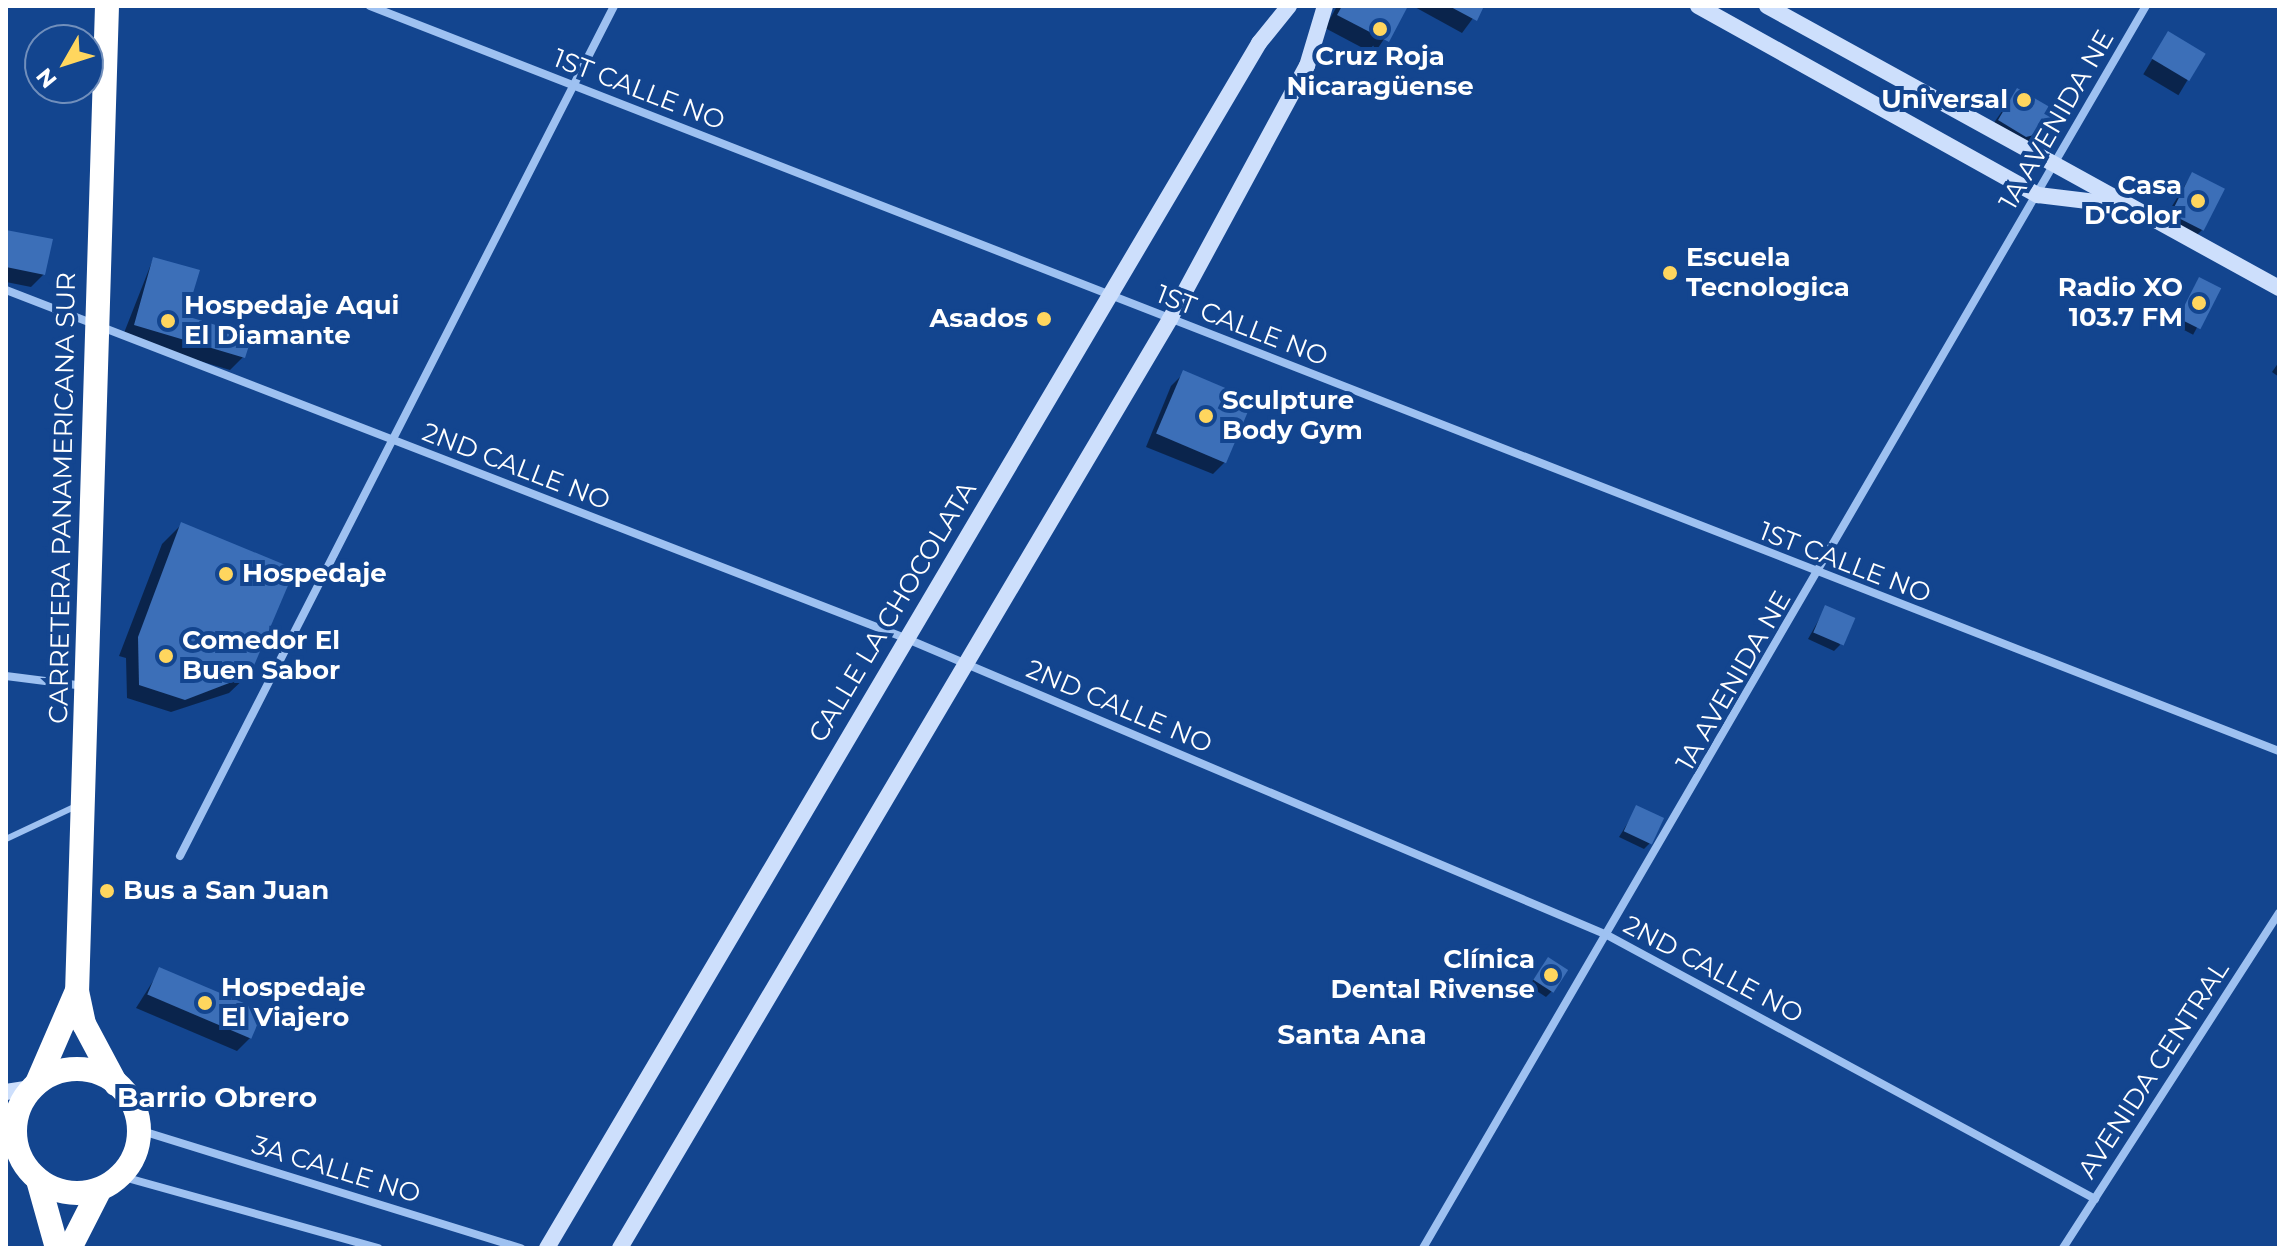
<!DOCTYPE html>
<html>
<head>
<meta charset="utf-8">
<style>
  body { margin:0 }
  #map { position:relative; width:2285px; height:1254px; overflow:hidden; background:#13458f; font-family:Montserrat,sans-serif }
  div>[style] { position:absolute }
  .shadow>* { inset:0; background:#0007; transform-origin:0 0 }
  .building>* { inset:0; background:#3c6fb8; transform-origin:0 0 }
  .lane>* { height:6px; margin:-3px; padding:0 3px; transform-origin:3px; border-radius:3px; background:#9ec1f1 }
  .street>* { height:8px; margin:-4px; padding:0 4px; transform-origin:4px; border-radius:4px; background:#9ec1f1 }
  .secondary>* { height:16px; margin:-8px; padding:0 8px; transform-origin:8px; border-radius:8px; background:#cddffc }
  .highway>* { height:24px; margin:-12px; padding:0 12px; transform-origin:12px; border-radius:12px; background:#fff }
  .highway>.ring { margin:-12px; padding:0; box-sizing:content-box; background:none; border:24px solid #fff; border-radius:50% }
  .dots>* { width:22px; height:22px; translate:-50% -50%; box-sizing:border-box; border:4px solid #13458f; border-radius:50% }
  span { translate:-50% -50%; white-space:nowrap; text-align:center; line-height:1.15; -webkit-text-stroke:8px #13458f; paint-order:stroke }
  .poi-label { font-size:26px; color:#fff; font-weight:700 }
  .right { translate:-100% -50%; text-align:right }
  .left { translate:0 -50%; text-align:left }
  .street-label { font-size:26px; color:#fff }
  .neighbourhood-label { font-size:28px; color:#fff; font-weight:700 }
  .frame { position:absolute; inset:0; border:8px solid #fff; pointer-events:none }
  .north { position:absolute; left:24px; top:24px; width:80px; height:80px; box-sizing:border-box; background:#13458f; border:2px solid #718fbc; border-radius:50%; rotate:231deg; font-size:22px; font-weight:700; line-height:32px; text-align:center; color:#fff }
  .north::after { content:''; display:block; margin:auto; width:28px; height:36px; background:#ffd65e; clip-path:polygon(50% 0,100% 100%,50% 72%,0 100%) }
</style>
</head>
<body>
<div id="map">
  <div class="shadow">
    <i style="clip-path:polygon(1337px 6px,1406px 6px,1374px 54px,1325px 28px)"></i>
    <i style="clip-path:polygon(1413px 6px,1482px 6px,1462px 33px)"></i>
    <i style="left:2168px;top:33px;width:41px;height:48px;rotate:31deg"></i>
    <i style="clip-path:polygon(2017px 90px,2048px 130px,2034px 143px,2012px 149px,1986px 134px)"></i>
    <i style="clip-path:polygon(2192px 174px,2202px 230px,2189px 243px,2159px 227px)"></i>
    <i style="clip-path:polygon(6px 232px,44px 274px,31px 287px,6px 282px)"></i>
    <i style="clip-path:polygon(153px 259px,184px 318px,243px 357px,230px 370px,122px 338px)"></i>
    <i style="left:2199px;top:279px;width:21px;height:52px;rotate:28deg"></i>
    <i style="clip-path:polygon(2279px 362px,2279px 377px,2272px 372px)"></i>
    <i style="clip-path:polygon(1184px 373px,1226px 461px,1213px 474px,1146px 447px,1171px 386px)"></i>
    <i style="clip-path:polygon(181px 525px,249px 674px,229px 693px,171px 712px,127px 698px,126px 658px,119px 656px,162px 544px)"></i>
    <i style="clip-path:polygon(1826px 607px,1840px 645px,1834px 651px,1808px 639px)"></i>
    <i style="clip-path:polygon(1637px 808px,1650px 843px,1644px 849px,1619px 837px)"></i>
    <i style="clip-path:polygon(1543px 966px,1552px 991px,1546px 997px,1529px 986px)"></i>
    <i style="clip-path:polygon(160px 970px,250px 1038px,237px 1051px,136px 1008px)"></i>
  </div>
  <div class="building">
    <i style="clip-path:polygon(1342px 6px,1408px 6px,1389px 42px,1337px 15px)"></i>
    <i style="clip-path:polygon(1449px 6px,1484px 6px,1477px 21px)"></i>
    <i style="left:2168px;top:31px;width:44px;height:32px;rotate:31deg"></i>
    <i style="clip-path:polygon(2017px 88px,2060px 113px,2050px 131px,2026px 137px,1998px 120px)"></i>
    <i style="left:2192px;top:172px;width:37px;height:47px;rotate:27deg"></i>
    <i style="clip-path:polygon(6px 230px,53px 239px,45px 275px,6px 267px)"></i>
    <i style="clip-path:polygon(153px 257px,200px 270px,186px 316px,252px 336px,245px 358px,134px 325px)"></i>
    <i style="left:2199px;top:277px;width:25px;height:46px;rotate:27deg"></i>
    <i style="left:1183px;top:370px;width:76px;height:69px;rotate:23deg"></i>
    <i style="clip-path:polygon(181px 522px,295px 569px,250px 675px,185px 700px,139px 685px,138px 637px)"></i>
    <i style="left:1825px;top:605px;width:33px;height:30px;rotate:23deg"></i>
    <i style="left:1636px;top:805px;width:31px;height:29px;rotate:25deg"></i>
    <i style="left:1548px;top:957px;width:24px;height:27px;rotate:33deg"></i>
    <i style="left:159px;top:967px;width:113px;height:30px;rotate:23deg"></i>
  </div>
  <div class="lane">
    <i style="left:6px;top:839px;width:77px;rotate:-25.2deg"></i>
  </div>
  <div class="street">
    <i style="left:370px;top:6px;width:2049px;rotate:21.32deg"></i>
    <i style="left:6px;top:290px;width:964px;rotate:21.16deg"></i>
    <i style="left:905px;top:638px;width:762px;rotate:22.93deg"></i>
    <i style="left:1607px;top:935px;width:555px;rotate:28.41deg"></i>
    <i style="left:6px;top:676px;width:79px;rotate:7.3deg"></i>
    <i style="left:180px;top:856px;width:954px;rotate:-62.95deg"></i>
    <i style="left:139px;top:1130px;width:400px;rotate:17.2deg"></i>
    <i style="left:120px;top:1176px;width:268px;rotate:15.6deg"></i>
    <i style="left:1423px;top:1248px;width:1437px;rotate:-59.8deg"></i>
    <i style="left:2063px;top:1248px;width:399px;rotate:-57.2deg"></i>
  </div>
  <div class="secondary">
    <i style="left:1698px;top:6px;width:389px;rotate:29.1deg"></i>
    <i style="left:2038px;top:195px;width:75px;rotate:6.9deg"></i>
    <i style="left:1767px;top:6px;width:585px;rotate:28.85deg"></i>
    <i style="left:6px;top:1092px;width:26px;rotate:-9deg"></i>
    <i style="left:6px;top:1143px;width:19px;rotate:43deg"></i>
    <i style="left:547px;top:1248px;width:1400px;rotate:-59.42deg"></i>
    <i style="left:1259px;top:43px;width:48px;rotate:-51deg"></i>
    <i style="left:620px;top:1248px;width:1080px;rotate:-59.37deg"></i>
    <i style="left:1170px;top:319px;width:288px;rotate:-61.6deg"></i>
    <i style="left:1307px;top:66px;width:63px;rotate:-73.3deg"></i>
  </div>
  <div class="highway">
    <i style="left:107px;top:6px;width:985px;rotate:91.74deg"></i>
    <i style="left:77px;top:991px;width:34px;rotate:78deg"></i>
    <i style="left:84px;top:1024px;width:68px;rotate:61.9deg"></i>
    <i class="ring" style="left:15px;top:1069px;width:100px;height:100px"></i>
    <i style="left:37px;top:1083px;width:98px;rotate:-66.6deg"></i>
    <i style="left:38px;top:1180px;width:71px;rotate:74.4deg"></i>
    <i style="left:70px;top:1248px;width:66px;rotate:-63deg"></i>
  </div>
  <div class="dots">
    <i style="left:1380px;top:29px;background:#ffd65e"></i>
    <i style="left:2024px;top:100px;background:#ffd65e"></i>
    <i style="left:2198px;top:201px;background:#ffd65e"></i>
    <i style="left:1670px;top:273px;background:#ffd65e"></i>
    <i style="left:2199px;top:303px;background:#ffd65e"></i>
    <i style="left:1044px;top:319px;background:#ffd65e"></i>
    <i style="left:168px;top:321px;background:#ffd65e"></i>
    <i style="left:1206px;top:416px;background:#ffd65e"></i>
    <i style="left:226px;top:574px;background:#ffd65e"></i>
    <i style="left:166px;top:656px;background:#ffd65e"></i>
    <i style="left:107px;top:891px;background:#ffd65e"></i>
    <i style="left:1551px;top:975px;background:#ffd65e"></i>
    <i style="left:205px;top:1003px;background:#ffd65e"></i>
  </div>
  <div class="poi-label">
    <span style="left:1380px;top:72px">Cruz Roja<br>Nicaragüense</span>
    <span class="right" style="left:2008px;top:100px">Universal</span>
    <span class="right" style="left:2182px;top:201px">Casa<br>D'Color</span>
    <span class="left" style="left:1686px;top:273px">Escuela<br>Tecnologica</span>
    <span class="right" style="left:2183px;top:303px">Radio XO<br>103.7 FM</span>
    <span class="left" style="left:184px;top:321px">Hospedaje Aqui<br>El Diamante</span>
    <span class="right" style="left:1028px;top:319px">Asados</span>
    <span class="left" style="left:1222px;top:416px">Sculpture<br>Body Gym</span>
    <span class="left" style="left:242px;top:574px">Hospedaje</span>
    <span class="left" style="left:182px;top:656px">Comedor El<br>Buen Sabor</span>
    <span class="left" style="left:123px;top:891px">Bus a San Juan</span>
    <span class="right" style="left:1535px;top:975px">Clínica<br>Dental Rivense</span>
    <span class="left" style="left:221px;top:1003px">Hospedaje<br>El Viajero</span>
  </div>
  <div class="street-label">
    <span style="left:639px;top:90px;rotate:21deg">1ST CALLE NO</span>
    <span style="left:2057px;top:120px;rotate:-60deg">1A AVENIDA NE</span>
    <span style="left:1242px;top:326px;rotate:21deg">1ST CALLE NO</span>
    <span style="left:516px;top:467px;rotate:21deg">2ND CALLE NO</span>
    <span style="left:63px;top:498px;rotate:-89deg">CARRETERA PANAMERICANA SUR</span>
    <span style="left:1845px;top:563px;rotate:21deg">1ST CALLE NO</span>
    <span style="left:893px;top:612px;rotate:-59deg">CALLE LA CHOCOLATA</span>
    <span style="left:1734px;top:681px;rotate:-60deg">1A AVENIDA NE</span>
    <span style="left:1119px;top:707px;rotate:23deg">2ND CALLE NO</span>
    <span style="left:1713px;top:970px;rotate:28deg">2ND CALLE NO</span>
    <span style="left:2154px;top:1070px;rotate:-57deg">AVENIDA CENTRAL</span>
    <span style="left:336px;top:1170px;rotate:17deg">3A CALLE NO</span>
  </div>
  <div class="neighbourhood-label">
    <span style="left:1352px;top:1034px">Santa Ana</span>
    <span style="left:217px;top:1097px">Barrio Obrero</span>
  </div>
  <div class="frame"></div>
  <div class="north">N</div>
</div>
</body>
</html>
